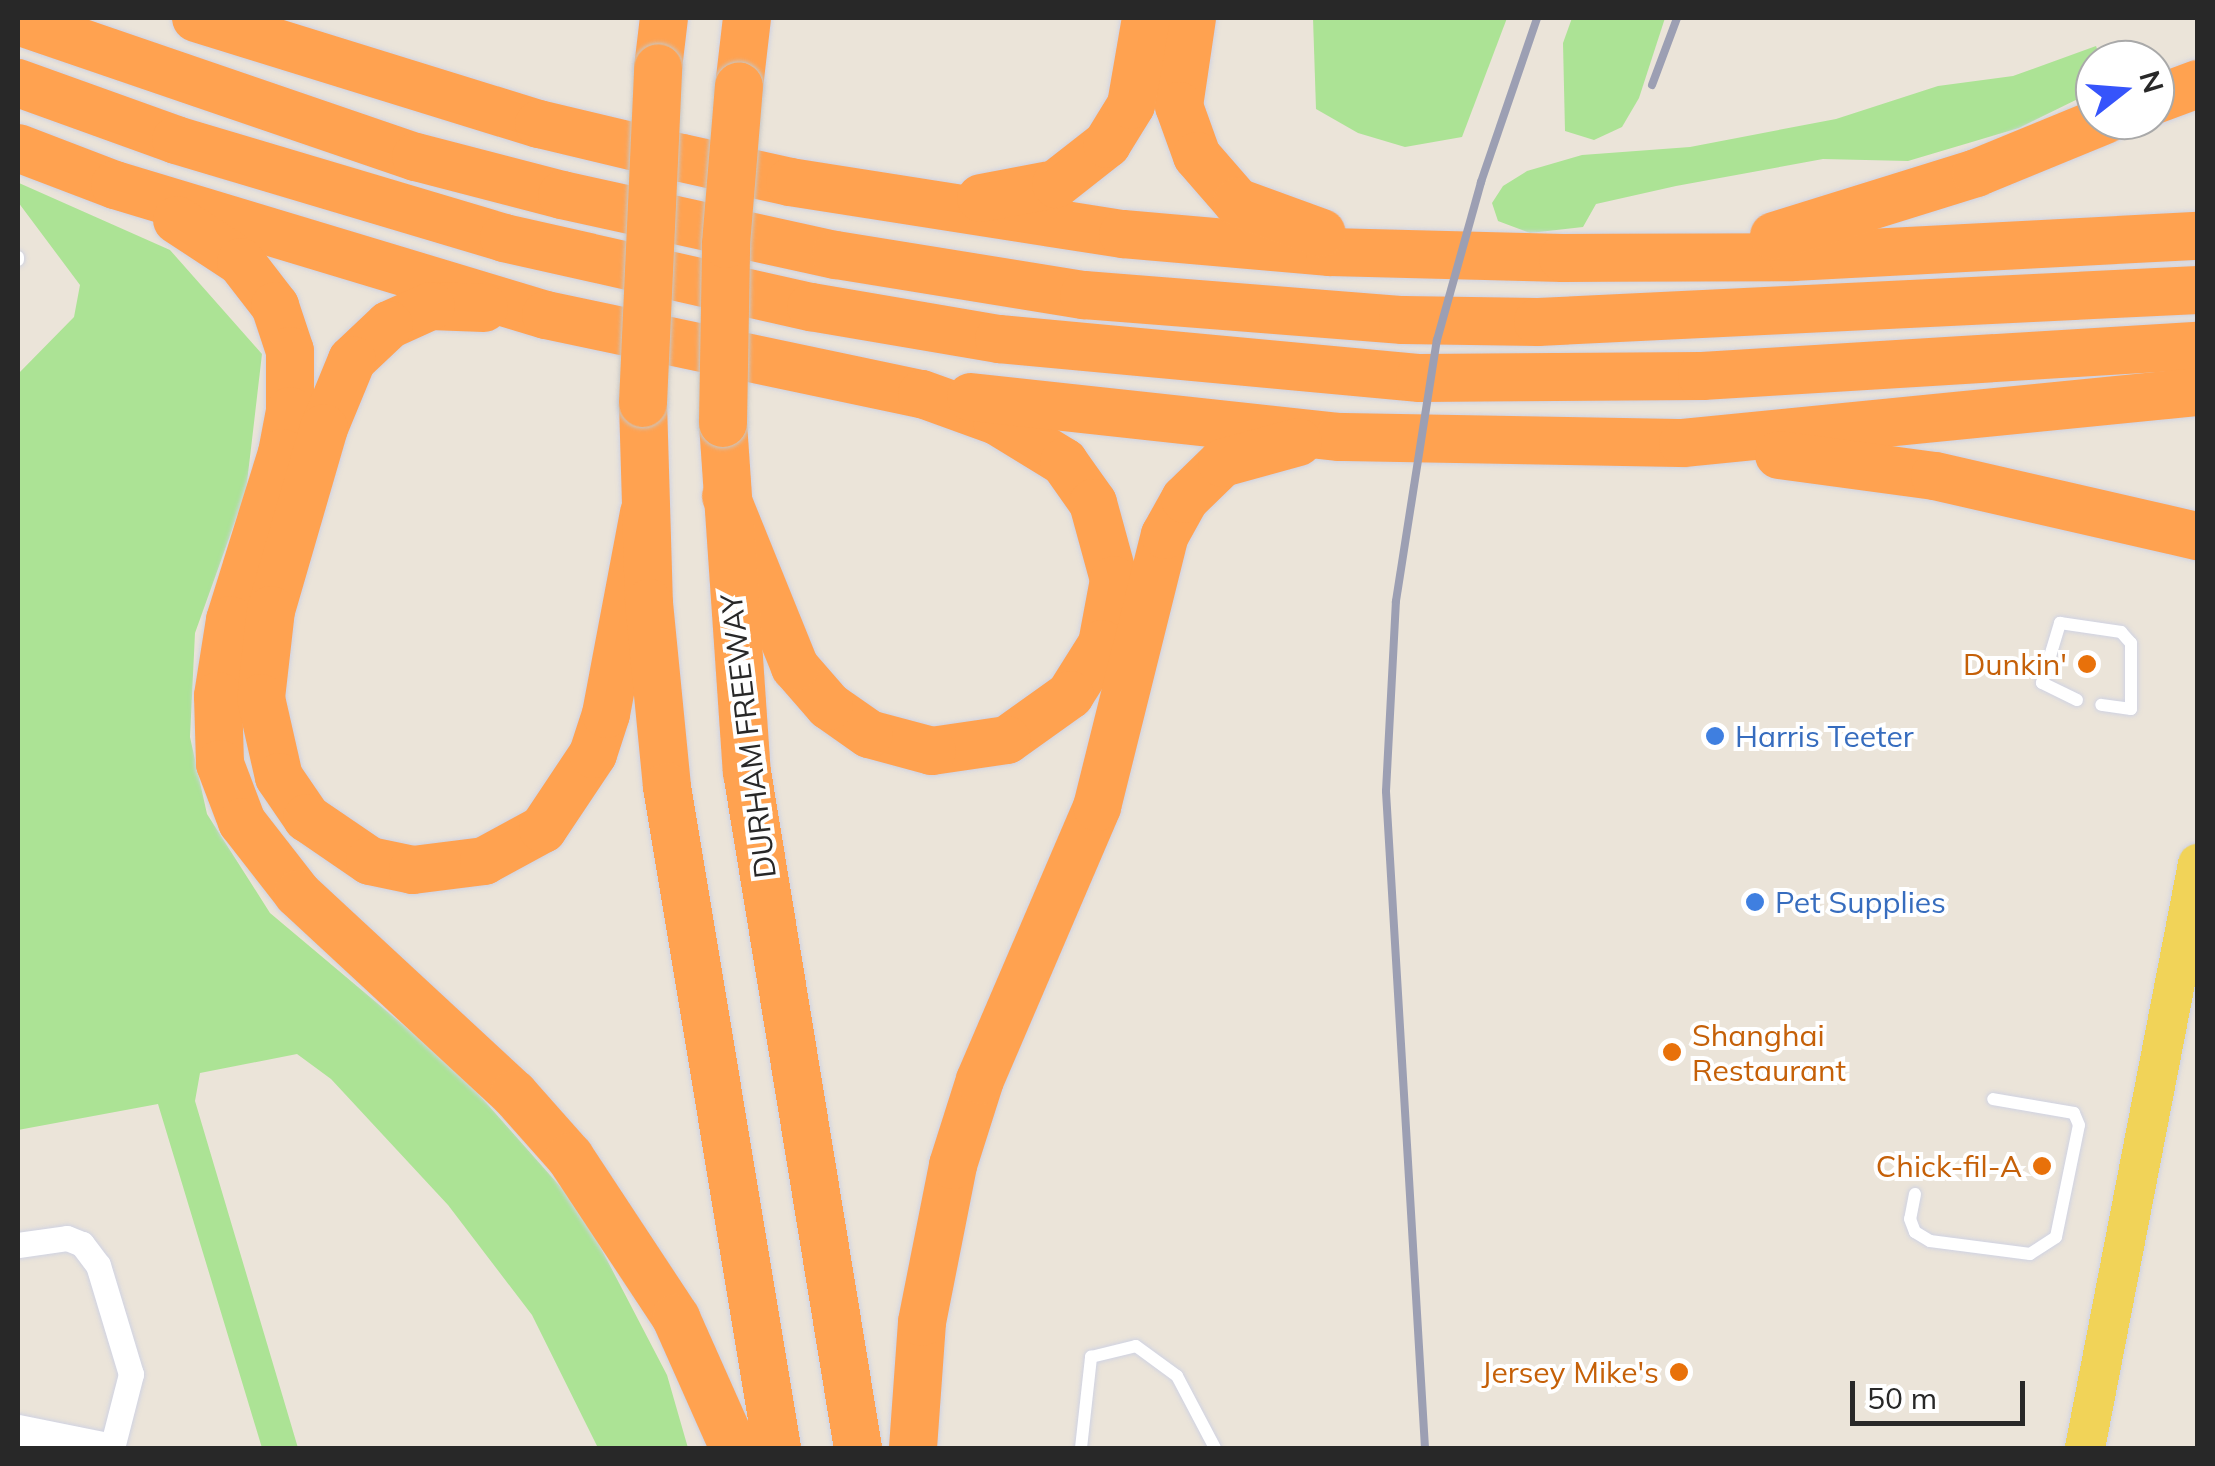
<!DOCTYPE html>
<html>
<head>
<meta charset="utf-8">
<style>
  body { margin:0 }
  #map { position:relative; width:2215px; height:1466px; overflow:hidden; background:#ebe4d9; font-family:Mulish,sans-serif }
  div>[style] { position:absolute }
  .green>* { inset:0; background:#ace395 }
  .roads { filter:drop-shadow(0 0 2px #cfd2e2) drop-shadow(0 0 2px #cfd2e2) }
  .service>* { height:12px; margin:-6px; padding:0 6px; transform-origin:6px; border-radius:6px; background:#fff }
  .minor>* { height:25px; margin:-12.5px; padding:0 12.5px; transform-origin:12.5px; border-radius:12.5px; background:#fff }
  .tertiary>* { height:32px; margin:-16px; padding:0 16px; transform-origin:16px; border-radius:16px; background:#fff }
  .primary>* { height:40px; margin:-20px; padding:0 20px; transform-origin:20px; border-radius:20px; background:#f1d358 }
  .motorway>* { height:48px; margin:-24px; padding:0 24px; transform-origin:24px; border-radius:24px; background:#ffa250 }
  .rail>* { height:8px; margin:-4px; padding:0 4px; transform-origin:4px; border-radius:4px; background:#9c9fb3 }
  .bridges { filter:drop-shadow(0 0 2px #c7c7c7) drop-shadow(0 0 2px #c7c7c7) }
  .motorway-bridge>* { height:48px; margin:-24px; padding:0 24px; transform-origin:24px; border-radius:24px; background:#ffa250 }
  .dots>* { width:28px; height:28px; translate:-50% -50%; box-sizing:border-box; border:5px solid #fff; border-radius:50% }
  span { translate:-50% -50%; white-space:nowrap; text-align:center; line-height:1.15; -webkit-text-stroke:8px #fff; paint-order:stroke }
  .food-label { font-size:30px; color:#c56008 }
  .right { translate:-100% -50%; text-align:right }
  .left { translate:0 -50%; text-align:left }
  .street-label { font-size:30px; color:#282828 }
  .shop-label { font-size:30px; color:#366cbe }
  .frame { position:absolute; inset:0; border:20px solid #282828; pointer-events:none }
  .north { position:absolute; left:2075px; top:40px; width:100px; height:100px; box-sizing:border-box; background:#fff; border:2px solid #a9a9a9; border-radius:50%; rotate:73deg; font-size:28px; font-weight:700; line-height:40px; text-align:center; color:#282828 }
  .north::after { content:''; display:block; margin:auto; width:35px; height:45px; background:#3654fb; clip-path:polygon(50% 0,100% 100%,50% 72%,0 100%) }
  .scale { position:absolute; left:1850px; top:1381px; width:175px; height:45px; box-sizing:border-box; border:5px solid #282828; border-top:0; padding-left:12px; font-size:30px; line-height:35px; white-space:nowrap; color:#282828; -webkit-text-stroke:8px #fff; paint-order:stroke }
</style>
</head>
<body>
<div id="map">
  <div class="green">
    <i style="clip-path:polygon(1313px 18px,1507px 18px,1462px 137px,1405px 147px,1358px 133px,1316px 109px)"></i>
    <i style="clip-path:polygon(1572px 18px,1665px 18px,1639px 98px,1622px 127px,1594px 140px,1565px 131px,1563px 43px)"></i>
    <i style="clip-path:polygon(2096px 46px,2101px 60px,2095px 60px,2088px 94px,2019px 128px,1908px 161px,1823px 159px,1676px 186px,1596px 204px,1583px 227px,1530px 233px,1498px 221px,1492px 203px,1503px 186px,1527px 171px,1582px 155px,1690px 147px,1836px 119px,1938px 86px,2013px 76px)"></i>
    <i style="clip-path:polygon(19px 183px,170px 250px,262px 354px,246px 491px,195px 633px,190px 737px,207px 814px,270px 913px,458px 1071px,581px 1210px,667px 1375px,688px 1448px,598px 1448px,532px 1315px,448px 1205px,331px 1079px,297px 1054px,200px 1073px,195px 1101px,298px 1448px,262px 1448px,158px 1104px,18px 1130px,18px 374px,74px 317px,80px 285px,18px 202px)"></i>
  </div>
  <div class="roads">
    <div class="service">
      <i style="left:18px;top:257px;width:3px;rotate:90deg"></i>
      <i style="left:2077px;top:700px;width:39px;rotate:-154deg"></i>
      <i style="left:2042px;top:683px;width:63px;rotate:-73.3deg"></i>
      <i style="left:2060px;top:623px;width:62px;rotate:8.4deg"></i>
      <i style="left:2121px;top:632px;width:15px;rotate:48deg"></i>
      <i style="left:2131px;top:643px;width:66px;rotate:90deg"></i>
      <i style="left:2131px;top:709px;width:30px;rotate:-172deg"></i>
      <i style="left:1915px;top:1194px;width:25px;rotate:101deg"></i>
      <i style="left:1910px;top:1219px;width:14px;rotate:69deg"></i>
      <i style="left:1915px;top:1232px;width:17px;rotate:31deg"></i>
      <i style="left:1930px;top:1241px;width:101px;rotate:7.4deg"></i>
      <i style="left:2030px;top:1254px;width:31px;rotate:-33deg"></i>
      <i style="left:2056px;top:1237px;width:114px;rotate:-78.4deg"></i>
      <i style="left:2079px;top:1125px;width:13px;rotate:-113deg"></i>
      <i style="left:2074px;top:1113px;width:82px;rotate:-170.2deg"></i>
      <i style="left:1081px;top:1448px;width:92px;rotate:-83.7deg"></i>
      <i style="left:1091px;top:1357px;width:46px;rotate:-13.7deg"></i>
      <i style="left:1136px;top:1346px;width:51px;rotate:36.2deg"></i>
      <i style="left:1177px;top:1376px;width:81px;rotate:62.2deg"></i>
    </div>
    <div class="minor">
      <i style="left:18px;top:1245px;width:49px;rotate:-8.1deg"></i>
      <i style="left:67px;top:1238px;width:16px;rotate:22deg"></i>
      <i style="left:82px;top:1244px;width:26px;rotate:53deg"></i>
      <i style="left:98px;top:1265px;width:114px;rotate:73.2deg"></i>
      <i style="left:131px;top:1374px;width:76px;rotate:104.4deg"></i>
    </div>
    <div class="tertiary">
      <i style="left:18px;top:1431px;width:86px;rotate:11.4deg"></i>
    </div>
    <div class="primary">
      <i style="left:2085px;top:1448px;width:595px;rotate:-79.05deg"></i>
    </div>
    <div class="motorway">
      <i style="left:196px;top:18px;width:359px;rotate:17.2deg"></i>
      <i style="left:539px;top:124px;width:147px;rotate:13.4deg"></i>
      <i style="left:682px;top:158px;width:111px;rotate:12.5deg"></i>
      <i style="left:790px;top:182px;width:337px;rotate:8.9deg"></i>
      <i style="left:1123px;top:234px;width:208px;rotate:5deg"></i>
      <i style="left:1330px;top:252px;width:233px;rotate:1.5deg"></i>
      <i style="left:1563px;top:258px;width:230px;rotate:-0.2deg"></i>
      <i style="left:1793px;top:257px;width:406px;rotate:-3deg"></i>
      <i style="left:1192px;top:18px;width:89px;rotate:98.4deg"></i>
      <i style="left:1179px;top:106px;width:53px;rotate:70.2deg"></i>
      <i style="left:1197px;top:156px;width:61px;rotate:49deg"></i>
      <i style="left:1237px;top:202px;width:90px;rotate:20deg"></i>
      <i style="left:18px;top:21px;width:421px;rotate:18.9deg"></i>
      <i style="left:416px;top:157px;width:151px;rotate:14.6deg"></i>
      <i style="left:562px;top:195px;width:280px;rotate:12.4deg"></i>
      <i style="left:836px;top:255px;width:251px;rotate:9.2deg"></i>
      <i style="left:1084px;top:295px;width:320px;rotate:4.5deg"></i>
      <i style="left:1403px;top:320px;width:135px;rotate:0.8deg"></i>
      <i style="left:1538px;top:322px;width:661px;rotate:-2.78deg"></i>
      <i style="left:658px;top:68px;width:50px;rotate:-83.2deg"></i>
      <i style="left:18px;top:83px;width:168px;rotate:19.8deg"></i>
      <i style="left:176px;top:140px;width:342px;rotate:16.6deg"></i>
      <i style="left:504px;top:238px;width:315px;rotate:12.7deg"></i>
      <i style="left:811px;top:307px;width:191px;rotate:9.7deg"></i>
      <i style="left:999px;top:339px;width:423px;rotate:5.3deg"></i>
      <i style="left:1420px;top:378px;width:282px;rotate:-0.4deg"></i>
      <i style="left:1702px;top:376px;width:497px;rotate:-3.5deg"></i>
      <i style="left:739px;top:87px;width:69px;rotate:-83.4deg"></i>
      <i style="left:2155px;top:100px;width:46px;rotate:-20.4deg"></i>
      <i style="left:18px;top:148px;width:104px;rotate:20.9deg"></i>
      <i style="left:115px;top:185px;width:450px;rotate:16.8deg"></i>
      <i style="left:546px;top:315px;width:384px;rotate:11.9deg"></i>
      <i style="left:922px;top:394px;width:80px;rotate:19.8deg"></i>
      <i style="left:997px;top:421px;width:79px;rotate:31.5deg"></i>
      <i style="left:1064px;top:462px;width:50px;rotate:54.7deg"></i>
      <i style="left:1093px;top:503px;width:80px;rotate:74.7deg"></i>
      <i style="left:1114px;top:580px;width:65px;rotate:100.6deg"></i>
      <i style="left:1102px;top:644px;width:60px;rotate:122.1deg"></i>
      <i style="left:1070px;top:695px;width:77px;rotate:144.5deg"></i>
      <i style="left:1007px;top:740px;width:76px;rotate:171.7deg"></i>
      <i style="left:932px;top:751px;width:65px;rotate:-164.9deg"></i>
      <i style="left:869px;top:734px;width:49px;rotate:-145deg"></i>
      <i style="left:829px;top:706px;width:52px;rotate:-131.1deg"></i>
      <i style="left:795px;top:667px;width:184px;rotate:-112deg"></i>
      <i style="left:981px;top:198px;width:76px;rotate:-10.6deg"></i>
      <i style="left:1056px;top:184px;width:65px;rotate:-38.1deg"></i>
      <i style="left:1107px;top:144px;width:46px;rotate:-58.4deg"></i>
      <i style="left:1131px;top:105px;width:88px;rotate:-80.2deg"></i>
      <i style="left:177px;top:220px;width:77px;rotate:33.3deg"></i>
      <i style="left:241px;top:262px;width:56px;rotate:52.3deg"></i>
      <i style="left:275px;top:306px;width:47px;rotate:71.6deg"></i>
      <i style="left:290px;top:351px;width:60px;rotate:90deg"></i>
      <i style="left:290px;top:411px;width:43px;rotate:100.8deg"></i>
      <i style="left:282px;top:453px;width:175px;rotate:107.3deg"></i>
      <i style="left:230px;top:620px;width:77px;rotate:99deg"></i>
      <i style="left:218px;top:696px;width:68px;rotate:88.3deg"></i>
      <i style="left:220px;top:764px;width:62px;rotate:69.2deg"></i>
      <i style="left:242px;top:822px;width:91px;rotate:52.1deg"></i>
      <i style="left:298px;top:894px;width:294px;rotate:42.8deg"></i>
      <i style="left:514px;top:1094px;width:84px;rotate:48.4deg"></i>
      <i style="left:570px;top:1157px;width:193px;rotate:56.6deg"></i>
      <i style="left:676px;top:1318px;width:142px;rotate:66deg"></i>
      <i style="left:1774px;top:236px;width:212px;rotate:-17.3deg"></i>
      <i style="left:1976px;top:173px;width:139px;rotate:-22.3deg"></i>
      <i style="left:484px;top:308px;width:53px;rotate:-177.8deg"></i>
      <i style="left:431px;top:306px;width:46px;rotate:155.7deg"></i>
      <i style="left:389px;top:325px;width:51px;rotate:136.6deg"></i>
      <i style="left:352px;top:360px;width:74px;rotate:112.4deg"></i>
      <i style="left:324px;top:428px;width:190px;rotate:106.2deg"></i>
      <i style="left:271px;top:610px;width:89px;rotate:96.5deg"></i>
      <i style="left:261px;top:698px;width:81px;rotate:77.2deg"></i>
      <i style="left:279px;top:777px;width:50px;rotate:55.7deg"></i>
      <i style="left:307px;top:818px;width:76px;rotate:34.3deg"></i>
      <i style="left:370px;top:861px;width:44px;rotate:11.8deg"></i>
      <i style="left:413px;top:870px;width:72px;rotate:-7.2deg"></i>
      <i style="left:484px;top:861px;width:67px;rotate:-28.5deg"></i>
      <i style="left:543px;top:829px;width:90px;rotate:-56.3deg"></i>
      <i style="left:593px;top:754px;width:42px;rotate:-72deg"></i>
      <i style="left:606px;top:714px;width:205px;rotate:-79.3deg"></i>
      <i style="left:971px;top:397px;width:371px;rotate:6.2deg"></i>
      <i style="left:1340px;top:437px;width:343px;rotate:1deg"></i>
      <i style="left:1683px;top:443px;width:518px;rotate:-5.66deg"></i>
      <i style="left:643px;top:403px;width:200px;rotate:88.3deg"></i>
      <i style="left:649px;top:603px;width:185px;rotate:84.4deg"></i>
      <i style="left:667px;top:787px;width:670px;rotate:80.55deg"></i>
      <i style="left:723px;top:423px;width:350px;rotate:86.1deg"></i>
      <i style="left:747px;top:772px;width:685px;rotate:80.68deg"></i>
      <i style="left:1779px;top:455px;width:157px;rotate:7.7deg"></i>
      <i style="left:1935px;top:476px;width:270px;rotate:12.9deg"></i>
      <i style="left:913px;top:1448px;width:126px;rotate:-85.9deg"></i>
      <i style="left:922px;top:1322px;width:160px;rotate:-78.8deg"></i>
      <i style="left:953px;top:1165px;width:89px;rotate:-72.4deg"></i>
      <i style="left:980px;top:1080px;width:297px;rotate:-66.8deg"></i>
      <i style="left:1097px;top:807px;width:280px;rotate:-76deg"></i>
      <i style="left:1165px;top:535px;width:41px;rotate:-60.9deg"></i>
      <i style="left:1185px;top:499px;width:52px;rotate:-44.2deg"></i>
      <i style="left:1222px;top:463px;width:79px;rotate:-15.4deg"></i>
    </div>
  </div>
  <div class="rail">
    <i style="left:1652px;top:85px;width:72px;rotate:-69.5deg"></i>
    <i style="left:1425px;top:1448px;width:658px;rotate:-93.4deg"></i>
    <i style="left:1386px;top:791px;width:190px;rotate:-87deg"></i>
    <i style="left:1396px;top:601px;width:264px;rotate:-81.1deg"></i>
    <i style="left:1437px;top:340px;width:164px;rotate:-74.4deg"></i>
    <i style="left:1481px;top:182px;width:173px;rotate:-71.1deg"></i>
  </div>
  <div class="bridges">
    <div class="motorway-bridge">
      <i style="left:643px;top:403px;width:335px;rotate:-87.4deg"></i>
      <i style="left:723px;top:423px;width:179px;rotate:-89deg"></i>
      <i style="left:726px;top:244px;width:158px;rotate:-85.3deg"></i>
    </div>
  </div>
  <div class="dots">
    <i style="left:2087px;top:664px;background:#e8710a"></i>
    <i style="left:1715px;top:736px;background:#3f7fe0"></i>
    <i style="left:1755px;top:902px;background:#3f7fe0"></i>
    <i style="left:1672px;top:1052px;background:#e8710a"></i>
    <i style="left:2042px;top:1166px;background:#e8710a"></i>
    <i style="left:1679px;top:1372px;background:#e8710a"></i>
  </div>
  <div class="food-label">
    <span class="right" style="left:2067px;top:664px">Dunkin'</span>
    <span class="left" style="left:1692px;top:1052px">Shanghai<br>Restaurant</span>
    <span class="right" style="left:2022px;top:1166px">Chick-fil-A</span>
    <span class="right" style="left:1659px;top:1372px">Jersey Mike's</span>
  </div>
  <div class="street-label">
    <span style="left:748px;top:736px;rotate:-97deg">DURHAM FREEWAY</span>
  </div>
  <div class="shop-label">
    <span class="left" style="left:1735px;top:736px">Harris Teeter</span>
    <span class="left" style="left:1775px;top:902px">Pet Supplies</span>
  </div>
  <div class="frame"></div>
  <div class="north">N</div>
  <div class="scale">50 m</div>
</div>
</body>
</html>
